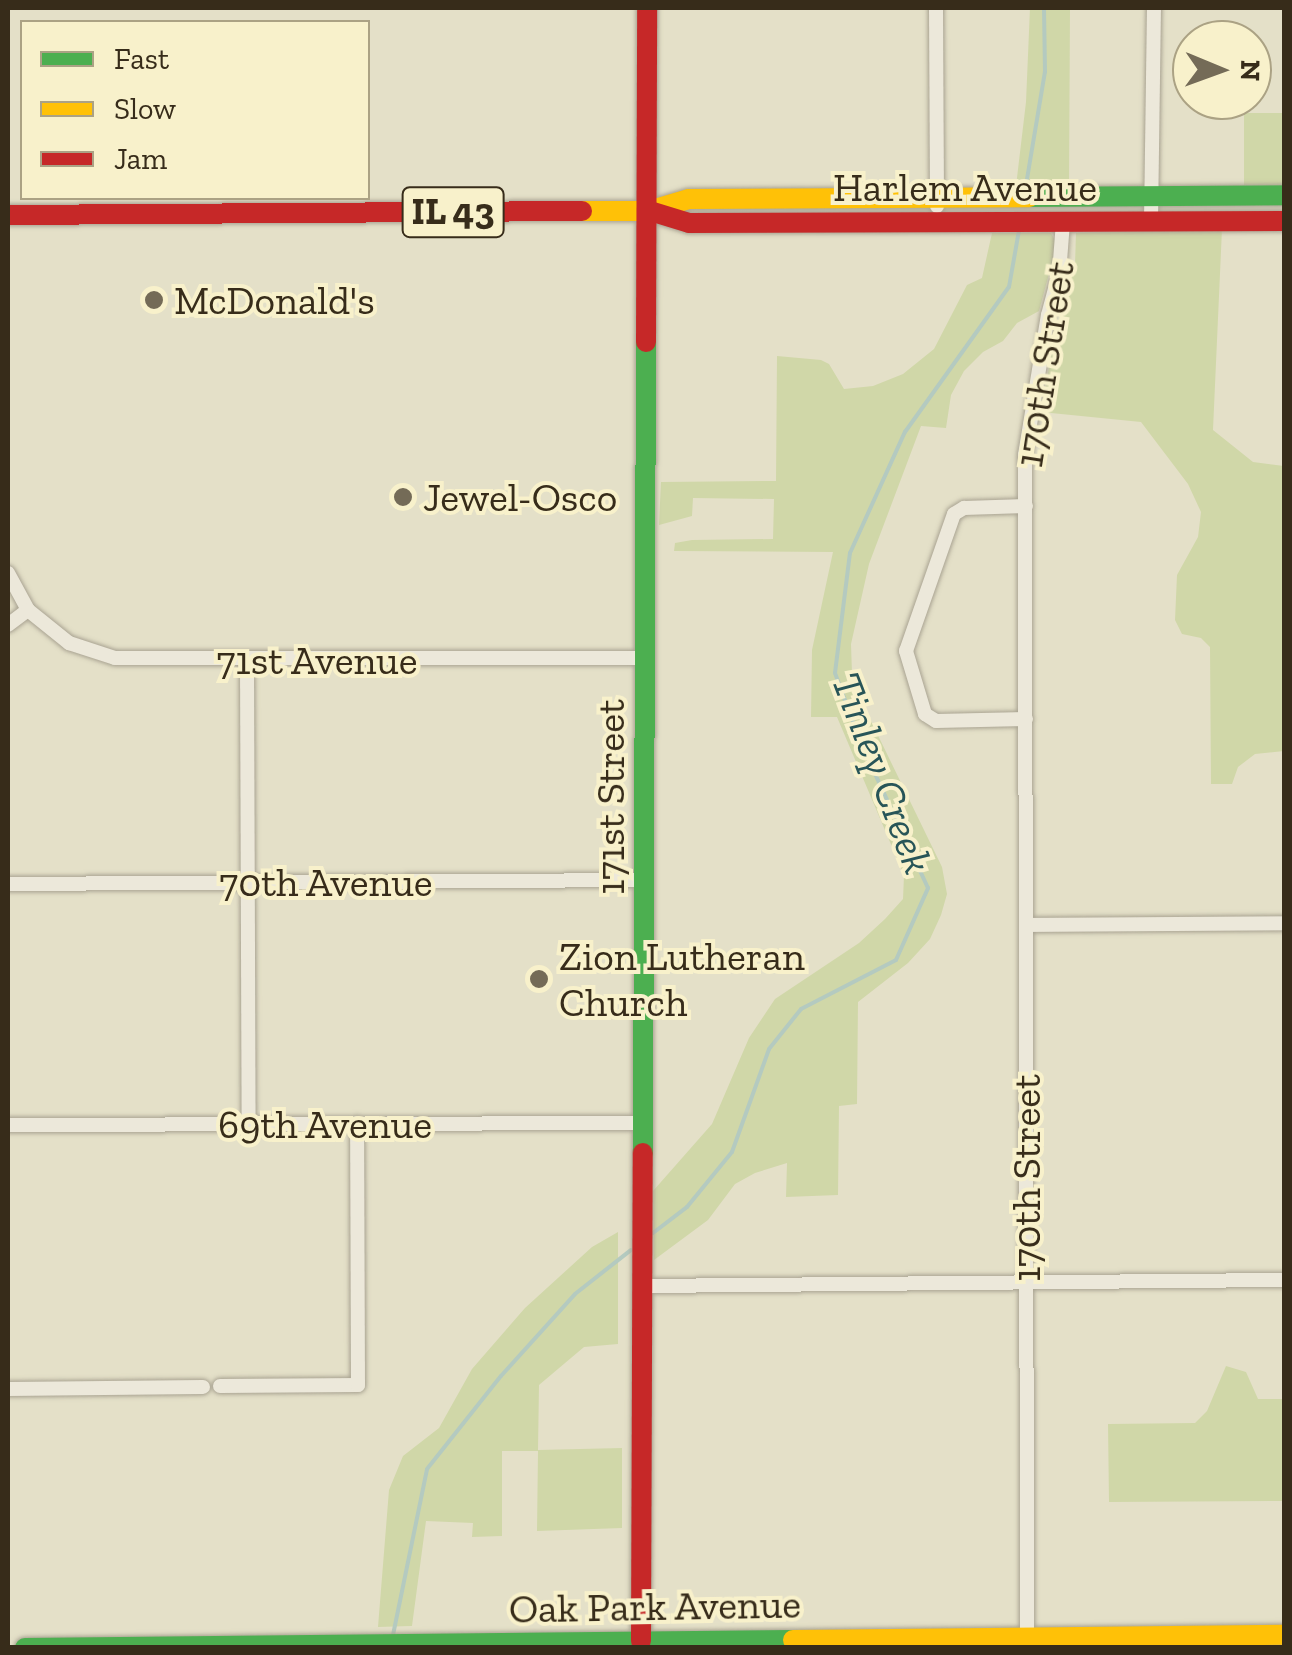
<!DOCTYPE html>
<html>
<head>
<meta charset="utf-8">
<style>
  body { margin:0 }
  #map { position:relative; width:1292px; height:1655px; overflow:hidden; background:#e4e0c8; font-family:"Zilla Slab",serif }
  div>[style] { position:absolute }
  .green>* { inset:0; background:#d0d7a8; transform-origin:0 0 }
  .stream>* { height:4px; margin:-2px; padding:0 2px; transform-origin:2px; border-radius:2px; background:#b4cac0 }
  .roads { filter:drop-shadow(0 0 2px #a9a392) drop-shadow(0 0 2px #a9a392) }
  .street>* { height:14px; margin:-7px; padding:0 7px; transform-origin:7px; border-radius:7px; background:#ece8da }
  .fast>* { height:20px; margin:-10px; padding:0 10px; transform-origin:10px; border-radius:10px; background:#4caf50 }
  .slow>* { height:20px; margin:-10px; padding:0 10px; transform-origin:10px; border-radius:10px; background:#ffc107 }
  .jam>* { height:20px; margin:-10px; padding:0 10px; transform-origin:10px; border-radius:10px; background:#c62828 }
  .dots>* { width:28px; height:28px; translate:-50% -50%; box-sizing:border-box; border:5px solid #f8f1cb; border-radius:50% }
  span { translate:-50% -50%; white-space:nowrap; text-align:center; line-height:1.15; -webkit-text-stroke:8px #f8f1cb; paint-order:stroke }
  .shield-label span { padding:2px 8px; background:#f8f1cb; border:2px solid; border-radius:8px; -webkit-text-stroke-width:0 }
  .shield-label { font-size:38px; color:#372c1a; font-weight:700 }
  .street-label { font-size:40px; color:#372c1a }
  .poi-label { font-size:40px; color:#372c1a }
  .left { translate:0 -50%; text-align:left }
  .water-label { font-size:42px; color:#285558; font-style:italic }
  .frame { position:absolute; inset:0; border:10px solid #372c1a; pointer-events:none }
  .legend { position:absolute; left:20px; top:20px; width:350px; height:180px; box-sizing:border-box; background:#f8f1cb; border:2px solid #aba284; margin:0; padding:12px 18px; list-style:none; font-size:30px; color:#372c1a }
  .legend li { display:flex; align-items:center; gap:20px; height:50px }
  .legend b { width:50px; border:2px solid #aba284 }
  .north { position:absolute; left:1172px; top:20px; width:100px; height:100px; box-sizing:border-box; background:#f8f1cb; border:2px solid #aba284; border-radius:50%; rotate:91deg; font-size:28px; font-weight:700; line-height:40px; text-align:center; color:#372c1a }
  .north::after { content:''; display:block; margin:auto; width:35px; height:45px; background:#746b57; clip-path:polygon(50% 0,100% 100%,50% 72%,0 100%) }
</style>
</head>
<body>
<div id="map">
  <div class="green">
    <i style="clip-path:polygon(1030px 8px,1070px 8px,1069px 187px,1016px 186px,1026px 102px)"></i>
    <i style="left:1244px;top:113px;width:40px;height:72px"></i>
    <i style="clip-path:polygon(1222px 229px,1213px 430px,1253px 462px,1284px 466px,1284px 751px,1255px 754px,1238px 767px,1232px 784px,1211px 784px,1210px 647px,1201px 638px,1182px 634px,1175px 620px,1177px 575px,1198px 537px,1201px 512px,1188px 484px,1141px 422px,1041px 412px,1055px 333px,1075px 264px,1076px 233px)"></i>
    <i style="clip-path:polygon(992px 233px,1051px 233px,1057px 244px,1039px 311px,1017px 323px,1003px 341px,983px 352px,964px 371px,951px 395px,946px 428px,921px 426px,869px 564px,851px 644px,852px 674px,871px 721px,942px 867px,947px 894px,941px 915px,930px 939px,908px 963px,858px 1002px,857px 1104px,839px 1106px,838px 1195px,786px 1197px,787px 1163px,755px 1173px,735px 1184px,708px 1220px,654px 1260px,653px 1191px,712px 1124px,749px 1038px,775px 999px,859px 943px,885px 919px,903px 899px,904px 875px,837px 717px,811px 717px,812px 650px,833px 552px,674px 551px,675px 543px,692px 540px,773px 539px,774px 499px,693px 498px,692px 516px,659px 525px,661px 482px,776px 481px,777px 356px,821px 360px,829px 364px,844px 389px,873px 386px,903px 374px,934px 349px,967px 285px,982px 278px)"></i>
    <i style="clip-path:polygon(618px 1232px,618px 1344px,584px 1347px,539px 1385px,538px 1450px,622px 1448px,622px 1528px,537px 1531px,538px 1451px,502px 1451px,502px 1536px,472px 1537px,473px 1523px,426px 1521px,412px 1626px,378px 1627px,389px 1490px,403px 1456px,439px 1428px,472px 1369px,525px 1308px,592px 1247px)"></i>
    <i style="clip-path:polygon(1226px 1366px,1246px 1372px,1258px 1399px,1284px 1399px,1284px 1501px,1109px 1502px,1108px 1424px,1195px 1423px,1207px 1411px)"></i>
  </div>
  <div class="stream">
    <i style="left:1025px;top:191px;width:121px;rotate:-80.5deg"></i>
    <i style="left:1045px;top:72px;width:64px;rotate:-90.9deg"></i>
    <i style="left:653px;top:1233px;width:43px;rotate:-37.4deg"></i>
    <i style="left:687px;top:1207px;width:71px;rotate:-50.7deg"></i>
    <i style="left:732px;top:1152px;width:109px;rotate:-70.2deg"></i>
    <i style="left:769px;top:1049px;width:51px;rotate:-51.3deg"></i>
    <i style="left:801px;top:1009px;width:107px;rotate:-27.3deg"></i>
    <i style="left:896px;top:960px;width:79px;rotate:-66deg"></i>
    <i style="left:928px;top:888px;width:157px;rotate:-114.9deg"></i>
    <i style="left:862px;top:746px;width:78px;rotate:-110.3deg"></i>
    <i style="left:835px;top:673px;width:121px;rotate:-82.9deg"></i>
    <i style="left:850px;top:553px;width:133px;rotate:-65.6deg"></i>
    <i style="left:905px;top:432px;width:178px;rotate:-54.4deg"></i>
    <i style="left:1009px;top:287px;width:58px;rotate:-80deg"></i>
    <i style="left:393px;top:1635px;width:169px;rotate:-78.4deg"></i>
    <i style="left:427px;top:1469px;width:119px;rotate:-51.5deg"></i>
    <i style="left:501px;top:1376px;width:110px;rotate:-47.9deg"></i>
    <i style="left:575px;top:1294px;width:71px;rotate:-38.2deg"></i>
  </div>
  <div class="roads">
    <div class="street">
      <i style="left:936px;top:8px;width:198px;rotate:89.7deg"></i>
      <i style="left:1151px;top:221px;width:213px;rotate:-89.2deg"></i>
      <i style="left:8px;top:573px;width:42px;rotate:61.6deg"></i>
      <i style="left:8px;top:625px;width:25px;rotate:-37deg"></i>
      <i style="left:28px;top:610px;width:53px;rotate:38.8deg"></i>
      <i style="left:69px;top:643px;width:48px;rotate:18.1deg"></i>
      <i style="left:115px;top:658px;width:531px"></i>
      <i style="left:247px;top:661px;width:463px;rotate:89.8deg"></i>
      <i style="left:1026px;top:719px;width:90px;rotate:178.7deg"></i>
      <i style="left:936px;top:721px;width:13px;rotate:-148deg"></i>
      <i style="left:925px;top:714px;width:66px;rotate:-106.8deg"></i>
      <i style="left:906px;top:651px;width:145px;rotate:-70.7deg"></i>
      <i style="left:954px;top:514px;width:12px;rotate:-31deg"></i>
      <i style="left:964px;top:508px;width:62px;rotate:-1.8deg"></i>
      <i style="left:8px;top:884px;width:637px;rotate:-0.36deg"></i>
      <i style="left:1026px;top:925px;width:258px;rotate:-0.4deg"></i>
      <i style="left:8px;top:1125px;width:635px;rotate:-0.18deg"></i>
      <i style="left:643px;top:1286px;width:641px;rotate:-0.54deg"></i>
      <i style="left:220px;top:1386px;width:138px;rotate:-0.4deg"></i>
      <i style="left:358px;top:1385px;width:262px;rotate:-90.2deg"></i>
      <i style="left:8px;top:1389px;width:195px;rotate:-0.6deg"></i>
      <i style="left:1027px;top:1647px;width:1192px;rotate:-90.1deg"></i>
      <i style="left:1025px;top:455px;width:142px;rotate:-80.7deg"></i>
      <i style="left:1048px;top:315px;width:42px;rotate:-75deg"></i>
      <i style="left:1059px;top:274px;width:52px;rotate:-85.6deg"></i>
    </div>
    <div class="fast">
      <i style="left:1029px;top:197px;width:255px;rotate:-0.4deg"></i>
      <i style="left:643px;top:1153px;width:811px;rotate:-89.79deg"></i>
      <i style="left:25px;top:1648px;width:768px;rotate:-0.6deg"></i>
    </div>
    <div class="slow">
      <i style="left:582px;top:211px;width:66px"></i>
      <i style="left:648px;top:211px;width:43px;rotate:-16.3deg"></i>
      <i style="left:689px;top:199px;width:340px;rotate:-0.3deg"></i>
      <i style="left:793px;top:1640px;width:491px;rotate:-0.6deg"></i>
    </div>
    <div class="jam">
      <i style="left:650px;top:211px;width:41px;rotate:17.1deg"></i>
      <i style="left:689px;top:223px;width:595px;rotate:-0.19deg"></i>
      <i style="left:8px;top:215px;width:574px;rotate:-0.4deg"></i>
      <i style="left:646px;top:342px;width:334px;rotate:-89.8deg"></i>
      <i style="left:641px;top:1641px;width:488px;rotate:-89.8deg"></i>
    </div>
  </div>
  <div class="dots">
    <i style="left:154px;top:300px;background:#746b57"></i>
    <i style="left:403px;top:497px;background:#746b57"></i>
    <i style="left:539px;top:979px;background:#746b57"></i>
  </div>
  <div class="shield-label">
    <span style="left:453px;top:212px">IL 43</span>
  </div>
  <div class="street-label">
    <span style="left:965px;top:187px">Harlem Avenue</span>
    <span style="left:1044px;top:364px;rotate:-81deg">170th Street</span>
    <span style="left:317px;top:660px">71st Avenue</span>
    <span style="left:610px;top:797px;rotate:-90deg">171st Street</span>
    <span style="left:326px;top:882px">70th Avenue</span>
    <span style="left:325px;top:1124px">69th Avenue</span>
    <span style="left:1026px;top:1178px;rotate:-90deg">170th Street</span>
    <span style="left:655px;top:1606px;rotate:-1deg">Oak Park Avenue</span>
  </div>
  <div class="poi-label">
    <span class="left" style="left:174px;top:300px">McDonald's</span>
    <span class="left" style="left:423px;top:497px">Jewel-Osco</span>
    <span class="left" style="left:559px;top:979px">Zion Lutheran<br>Church</span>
  </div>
  <div class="water-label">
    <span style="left:882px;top:773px;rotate:69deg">Tinley Creek</span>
  </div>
  <div class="frame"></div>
  <ul class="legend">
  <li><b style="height:12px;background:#4caf50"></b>Fast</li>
  <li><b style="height:12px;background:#ffc107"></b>Slow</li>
  <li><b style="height:12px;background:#c62828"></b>Jam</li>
  </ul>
  <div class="north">N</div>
</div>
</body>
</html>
